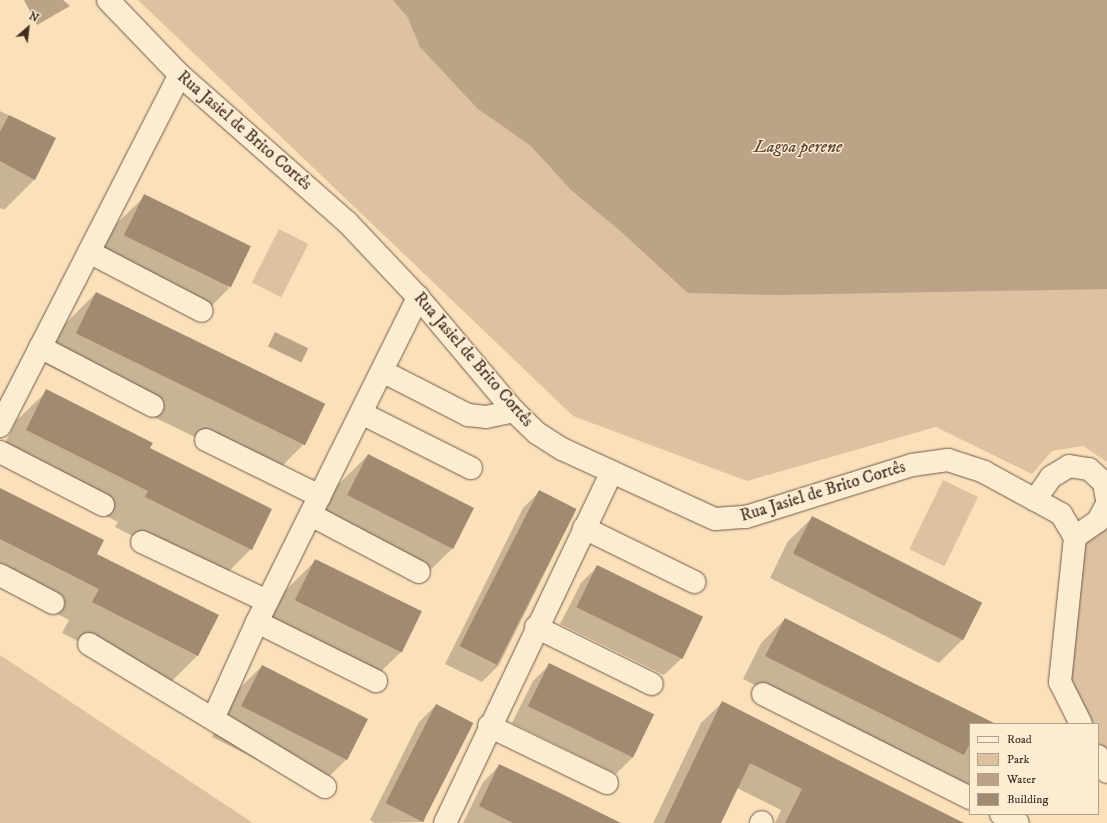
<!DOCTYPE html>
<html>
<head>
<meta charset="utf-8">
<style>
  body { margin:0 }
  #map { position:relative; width:1107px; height:823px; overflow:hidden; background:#fbe1ba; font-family:"IM FELL DW Pica",serif }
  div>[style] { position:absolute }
  .green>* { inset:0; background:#dcc2a0; transform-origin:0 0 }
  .water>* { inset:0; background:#bca387; transform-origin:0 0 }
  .shadow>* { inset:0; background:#0003 }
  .building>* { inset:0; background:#a28a72; transform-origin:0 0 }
  .roads { filter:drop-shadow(0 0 1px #70594a) drop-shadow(0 0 1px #70594a) }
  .minor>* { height:22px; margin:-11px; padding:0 11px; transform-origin:11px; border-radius:11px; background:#fcecd2 }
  span { translate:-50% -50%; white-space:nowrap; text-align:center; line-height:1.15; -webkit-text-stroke:3px #fcecd2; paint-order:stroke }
  .street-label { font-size:17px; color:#422c24 }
  .water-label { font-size:18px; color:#604a3d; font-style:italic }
  .legend { position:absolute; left:969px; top:723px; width:130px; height:92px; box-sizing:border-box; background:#fcecd2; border:1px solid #b29f8c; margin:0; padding:5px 7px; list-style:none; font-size:12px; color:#422c24 }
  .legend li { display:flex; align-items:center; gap:8px; height:20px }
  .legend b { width:20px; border:1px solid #b29f8c }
  .north { position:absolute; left:8px; top:8px; width:40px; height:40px; -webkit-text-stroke:3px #fcecd2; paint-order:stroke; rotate:28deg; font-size:11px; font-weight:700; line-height:16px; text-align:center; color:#422c24 }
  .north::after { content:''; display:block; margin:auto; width:14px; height:18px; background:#422c24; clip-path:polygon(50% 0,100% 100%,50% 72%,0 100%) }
</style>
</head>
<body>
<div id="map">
  <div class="green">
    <i style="clip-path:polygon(138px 0,1107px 0,1107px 462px,1083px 446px,1052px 451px,1032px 474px,936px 427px,747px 481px,573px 416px)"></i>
    <i style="left:279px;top:229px;width:33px;height:60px;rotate:27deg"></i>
    <i style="left:943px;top:480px;width:39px;height:77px;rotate:26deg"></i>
    <i style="clip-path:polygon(1107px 521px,1107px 772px,1098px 756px,1098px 724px,1081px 724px,1066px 697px,1084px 537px)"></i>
    <i style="clip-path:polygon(0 655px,253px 823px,0 823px)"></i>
  </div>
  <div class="water">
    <i style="clip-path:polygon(24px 0,63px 0,70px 6px,37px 25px)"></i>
    <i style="clip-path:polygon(393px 0,1107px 0,1107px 289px,777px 295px,688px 293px,618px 229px,571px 190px,531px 146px,478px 109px,420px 47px,408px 18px)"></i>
    <i style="left:275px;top:332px;width:37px;height:16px;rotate:26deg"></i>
  </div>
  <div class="shadow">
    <i style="clip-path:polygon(0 111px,55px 139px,35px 179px,4px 210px,0 208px)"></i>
    <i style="clip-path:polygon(145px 196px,229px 288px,199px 319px,94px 266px,114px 226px)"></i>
    <i style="clip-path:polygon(96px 293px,304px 444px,273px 475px,45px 364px,65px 324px)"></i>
    <i style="clip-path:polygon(47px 391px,149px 448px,251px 549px,220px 580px,115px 527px,118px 522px,0 463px,0 453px,16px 421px)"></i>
    <i style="clip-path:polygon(368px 455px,473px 508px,453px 548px,422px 578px,318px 526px,337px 486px)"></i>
    <i style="clip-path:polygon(0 490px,96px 554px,198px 655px,167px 686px,62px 633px,69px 620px,0 585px)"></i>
    <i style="clip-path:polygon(540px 491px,576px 510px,499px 665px,482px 682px,445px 664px,523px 508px)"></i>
    <i style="clip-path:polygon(812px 518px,963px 639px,939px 663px,770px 578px,788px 541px)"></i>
    <i style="clip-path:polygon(316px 560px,420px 613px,400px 653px,369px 683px,265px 631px,285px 591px)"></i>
    <i style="clip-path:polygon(598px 566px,701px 617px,681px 659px,664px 675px,560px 624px,581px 583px)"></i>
    <i style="clip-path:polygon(785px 619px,993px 724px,970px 724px,970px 793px,743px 679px,761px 643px)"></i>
    <i style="clip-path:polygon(549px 665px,633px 757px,616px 774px,512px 723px,533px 681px)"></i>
    <i style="clip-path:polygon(262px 666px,367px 719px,347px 759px,316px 789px,212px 737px,231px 697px)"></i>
    <i style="clip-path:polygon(722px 703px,962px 823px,775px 823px,781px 810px,737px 788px,720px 823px,653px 823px,701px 723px)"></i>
    <i style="clip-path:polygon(436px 705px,424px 822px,375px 823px,370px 820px,419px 722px)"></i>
    <i style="clip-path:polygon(500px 765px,600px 823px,463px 823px,483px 782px)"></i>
  </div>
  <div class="building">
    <i style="clip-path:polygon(9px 115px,56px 138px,35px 180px,0 161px,0 132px)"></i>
    <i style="left:144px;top:194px;width:119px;height:46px;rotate:26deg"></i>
    <i style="left:96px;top:292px;width:255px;height:46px;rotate:26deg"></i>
    <i style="clip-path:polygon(46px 389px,153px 443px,150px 448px,272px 509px,252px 550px,145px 497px,148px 491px,26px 430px)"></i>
    <i style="left:368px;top:454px;width:119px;height:46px;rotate:27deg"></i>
    <i style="clip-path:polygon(0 488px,104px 540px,97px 554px,219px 615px,198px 656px,92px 602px,99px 589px,0 539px)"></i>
    <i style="left:539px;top:490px;width:42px;height:175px;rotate:27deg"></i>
    <i style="left:812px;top:516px;width:191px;height:42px;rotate:27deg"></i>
    <i style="left:315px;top:559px;width:119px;height:46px;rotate:26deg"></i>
    <i style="left:597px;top:565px;width:118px;height:47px;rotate:26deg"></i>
    <i style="clip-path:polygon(785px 618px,895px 674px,996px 724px,970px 724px,970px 743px,964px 755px,908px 727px,765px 656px)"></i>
    <i style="left:549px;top:663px;width:117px;height:48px;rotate:26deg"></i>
    <i style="left:262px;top:665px;width:119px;height:46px;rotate:27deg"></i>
    <i style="clip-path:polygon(722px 701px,864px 773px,964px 823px,785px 823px,802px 789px,750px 763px,721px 823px,664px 823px)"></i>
    <i style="left:436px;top:704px;width:42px;height:111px;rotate:27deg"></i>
    <i style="clip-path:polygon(499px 764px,558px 792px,621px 823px,513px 823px,479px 806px)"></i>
  </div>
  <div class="roads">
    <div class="minor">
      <i style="left:108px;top:0;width:104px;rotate:46.2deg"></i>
      <i style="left:180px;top:75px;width:222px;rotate:41.4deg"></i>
      <i style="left:347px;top:222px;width:103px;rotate:46.6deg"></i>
      <i style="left:418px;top:297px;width:149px;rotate:49.9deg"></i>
      <i style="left:514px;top:411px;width:32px;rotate:44deg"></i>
      <i style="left:537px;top:433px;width:30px;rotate:33deg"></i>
      <i style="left:562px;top:449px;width:168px;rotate:24.6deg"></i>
      <i style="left:715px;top:519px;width:31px;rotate:-4deg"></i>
      <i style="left:746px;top:517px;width:174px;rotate:-17.4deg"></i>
      <i style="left:912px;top:465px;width:36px;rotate:-8deg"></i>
      <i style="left:948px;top:460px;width:38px;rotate:18deg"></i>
      <i style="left:984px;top:472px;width:88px;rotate:28.6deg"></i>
      <i style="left:1061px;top:514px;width:27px;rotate:59deg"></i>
      <i style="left:1075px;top:537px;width:146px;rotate:95.9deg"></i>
      <i style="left:1060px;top:682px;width:47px;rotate:63.4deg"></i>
      <i style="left:89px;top:252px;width:127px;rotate:27.6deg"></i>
      <i style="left:40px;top:347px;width:127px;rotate:27.6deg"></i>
      <i style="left:382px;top:371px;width:97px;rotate:27.1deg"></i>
      <i style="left:468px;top:415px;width:18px;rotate:6deg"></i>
      <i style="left:486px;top:417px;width:29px;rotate:-12deg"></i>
      <i style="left:361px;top:413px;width:123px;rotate:26.6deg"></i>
      <i style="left:0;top:426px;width:394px;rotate:-62.9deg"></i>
      <i style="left:206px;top:440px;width:127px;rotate:26.2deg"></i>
      <i style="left:0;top:452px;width:116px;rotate:27.2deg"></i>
      <i style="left:1035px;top:500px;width:28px;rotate:-55deg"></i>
      <i style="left:1051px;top:477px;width:21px;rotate:-31deg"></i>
      <i style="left:1069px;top:466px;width:20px;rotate:9deg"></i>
      <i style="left:1089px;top:469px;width:21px;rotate:43deg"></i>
      <i style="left:1104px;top:483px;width:17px;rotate:80deg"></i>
      <i style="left:311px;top:515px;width:122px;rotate:27.8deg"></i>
      <i style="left:584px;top:528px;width:123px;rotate:26.1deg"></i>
      <i style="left:1075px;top:537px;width:28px;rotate:-35deg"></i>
      <i style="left:1098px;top:521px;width:19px;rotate:-62deg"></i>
      <i style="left:142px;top:542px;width:138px;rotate:25.3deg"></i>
      <i style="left:0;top:575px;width:60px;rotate:27.8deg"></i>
      <i style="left:257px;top:622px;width:133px;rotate:26.4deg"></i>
      <i style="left:536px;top:627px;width:129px;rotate:26.2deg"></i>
      <i style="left:89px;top:644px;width:276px;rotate:31.2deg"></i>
      <i style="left:763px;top:694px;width:232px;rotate:26.7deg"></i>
      <i style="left:213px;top:719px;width:107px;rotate:-65.6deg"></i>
      <i style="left:257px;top:622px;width:363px;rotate:-63.6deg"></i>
      <i style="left:489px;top:726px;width:131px;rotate:25.8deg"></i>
      <i style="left:1098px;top:756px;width:18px;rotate:61deg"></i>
      <i style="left:1001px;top:814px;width:19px;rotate:28deg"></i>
      <i style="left:445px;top:823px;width:387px;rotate:-64.6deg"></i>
      <i style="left:761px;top:823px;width:1px;rotate:-45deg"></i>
    </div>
  </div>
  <div class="street-label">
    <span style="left:244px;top:131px;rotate:41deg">Rua Jasiel de Brito Cortês</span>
    <span style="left:473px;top:360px;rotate:49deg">Rua Jasiel de Brito Cortês</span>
    <span style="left:823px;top:492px;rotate:-17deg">Rua Jasiel de Brito Cortês</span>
  </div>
  <div class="water-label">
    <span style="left:798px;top:147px">Lagoa perene</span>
  </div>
  <ul class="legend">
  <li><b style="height:5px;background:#fcecd2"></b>Road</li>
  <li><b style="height:11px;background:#dcc2a0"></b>Park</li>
  <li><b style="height:11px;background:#bca387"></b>Water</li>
  <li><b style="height:11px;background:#a28a72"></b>Building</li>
  </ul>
  <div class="north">N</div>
</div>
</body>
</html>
